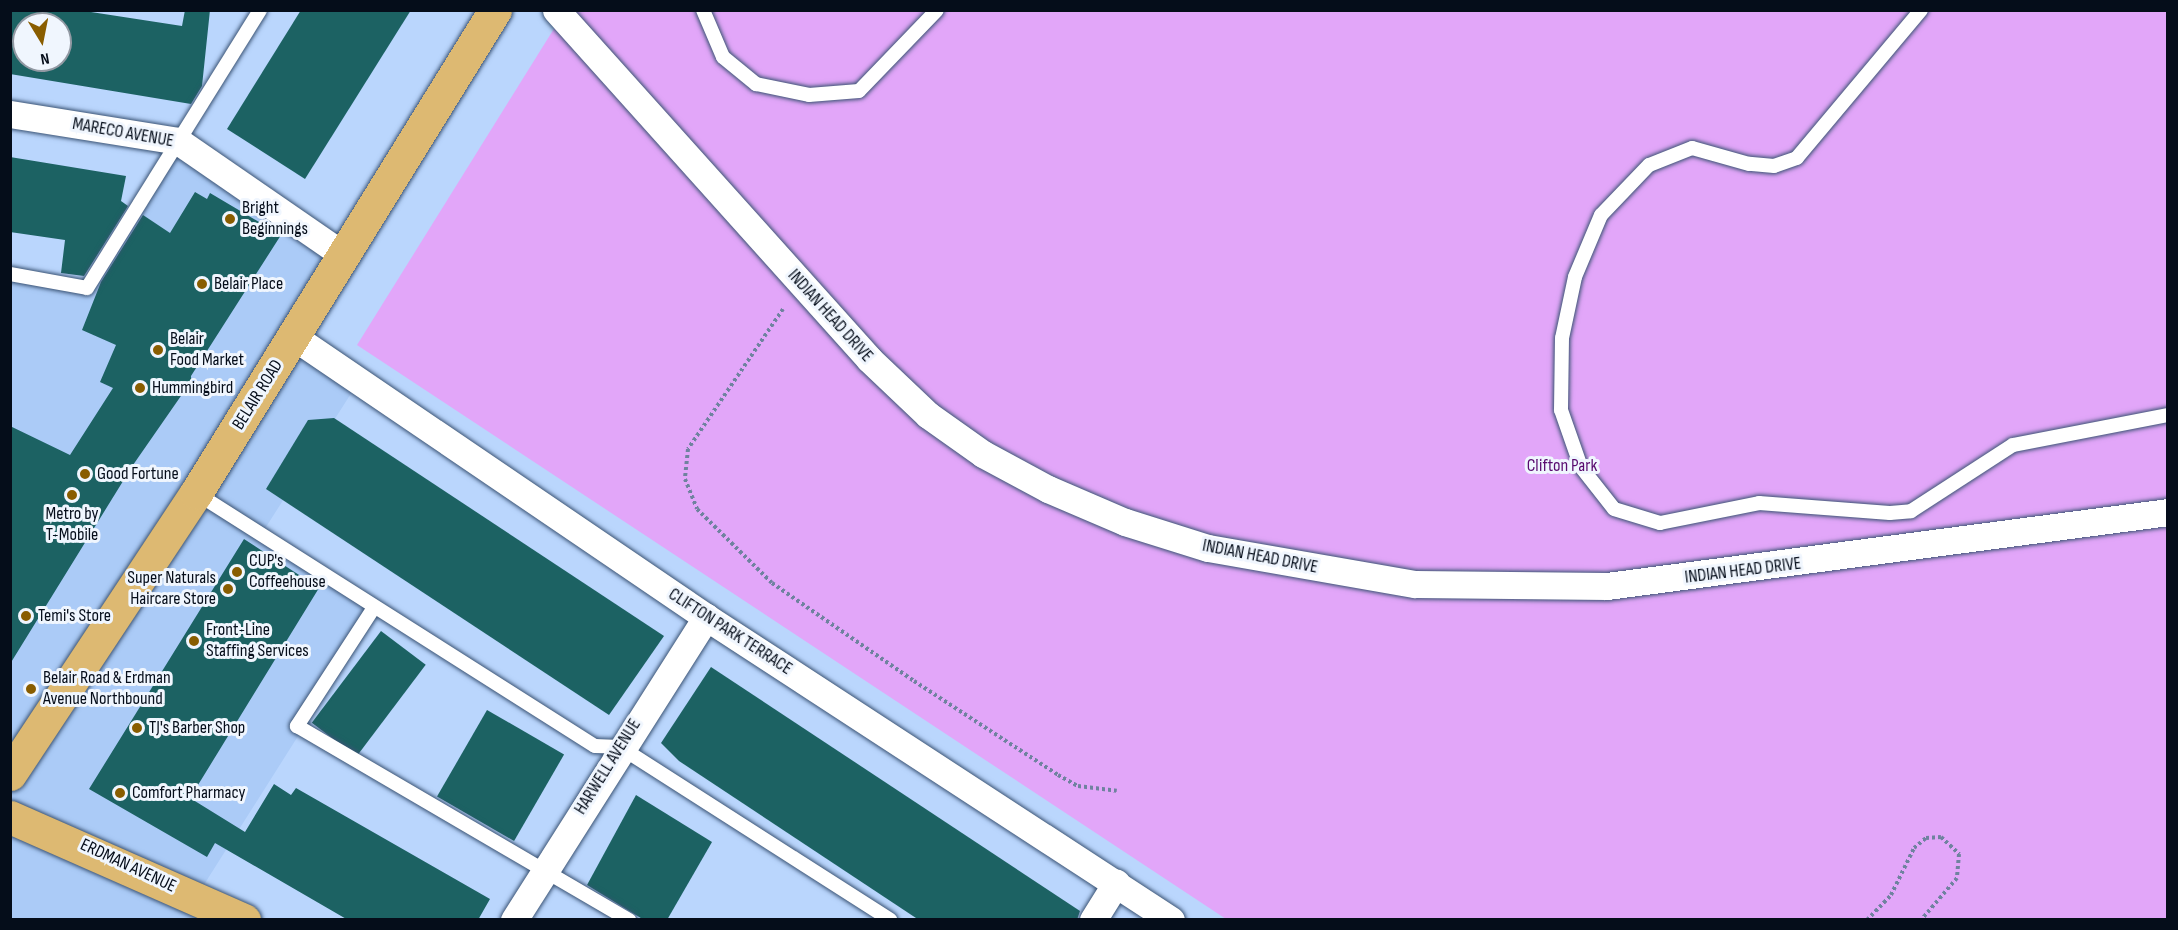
<!DOCTYPE html>
<html>
<head>
<meta charset="utf-8">
<style>
  body { margin:0 }
  #map { position:relative; width:2178px; height:930px; overflow:hidden; background:#bad6fd; font-family:"Sofia Sans Condensed",sans-serif }
  div>[style] { position:absolute }
  .built>* { inset:0; background:#abcbf7 }
  .green>* { inset:0; background:#e2a6f9 }
  .building>* { inset:0; background:#1c6263; transform-origin:0 0 }
  .path>* { height:4px; margin-top:-2px; transform-origin:0; background:repeating-linear-gradient(90deg,#6f829f 0 3px,transparent 0 6px) }
  .roads { filter:drop-shadow(0 0 2px #3a5374) drop-shadow(0 0 2px #3a5374) }
  .service>* { height:14px; margin:-7px; padding:0 7px; transform-origin:7px; border-radius:7px; background:#fff }
  .minor>* { height:27px; margin:-13.5px; padding:0 13.5px; transform-origin:13.5px; border-radius:13.5px; background:#fff }
  .primary>* { height:33px; margin:-16.5px; padding:0 16.5px; transform-origin:16.5px; border-radius:16.5px; background:#ddb972 }
  .dots>* { width:16px; height:16px; translate:-50% -50%; box-sizing:border-box; border:3px solid #f0f6fe; border-radius:50% }
  span { translate:-50% -50%; white-space:nowrap; text-align:center; line-height:1.15; -webkit-text-stroke:6px #f0f6fe; paint-order:stroke }
  .street-label { font-size:18px; color:#050d1a }
  .poi-label { font-size:18px; color:#050d1a }
  .left { translate:0 -50%; text-align:left }
  .right { translate:-100% -50%; text-align:right }
  .park-label { font-size:18px; color:#590b6f }
  .frame { position:absolute; inset:0; border:12px solid #050d1a; pointer-events:none }
  .north { position:absolute; left:12px; top:12px; width:60px; height:60px; box-sizing:border-box; background:#f0f6fe; border:2px solid #9299a3; border-radius:50%; rotate:170deg; font-size:16px; font-weight:700; line-height:24px; text-align:center; color:#050d1a }
  .north::after { content:''; display:block; margin:auto; width:21px; height:27px; background:#895d00; clip-path:polygon(50% 0,100% 100%,50% 72%,0 100%) }
</style>
</head>
<body>
<div id="map">
  <div class="built">
    <i style="clip-path:polygon(178px 141px,358px 250px,294px 337px,359px 381px,259px 538px,376px 613px,193px 902px,225px 919px,11px 919px,10px 273px,83px 285px)"></i>
  </div>
  <div class="green">
    <i style="clip-path:polygon(565px 11px,2167px 11px,2167px 919px,1226px 919px,357px 345px)"></i>
  </div>
  <div class="building">
    <i style="clip-path:polygon(evenodd,10px 10px,78px 10px,182px 26px,185px 10px,210px 10px,202px 86px,191px 104px,10px 74px,10px 10px,24px 24px,60px 24px,60px 60px,24px 60px,24px 24px)"></i>
    <i style="clip-path:polygon(301px 10px,411px 10px,305px 179px,227px 129px)"></i>
    <i style="clip-path:polygon(10px 157px,126px 176px,121px 201px,128px 206px,84px 276px,61px 273px,65px 240px,10px 232px)"></i>
    <i style="clip-path:polygon(195px 192px,207px 199px,210px 193px,281px 235px,191px 376px,192px 391px,183px 393px,133px 465px,10px 664px,10px 426px,70px 455px,113px 388px,100px 382px,116px 345px,82px 330px,101px 282px,143px 215px,170px 233px)"></i>
    <i style="clip-path:polygon(334px 418px,664px 636px,609px 715px,266px 489px,308px 420px)"></i>
    <i style="clip-path:polygon(244px 539px,319px 588px,190px 798px,245px 832px,274px 784px,291px 795px,296px 788px,490px 899px,478px 920px,348px 920px,215px 843px,207px 857px,89px 789px)"></i>
    <i style="left:381px;top:631px;width:56px;height:115px;rotate:37deg"></i>
    <i style="clip-path:polygon(711px 667px,1080px 911px,1077px 920px,919px 920px,679px 761px,661px 743px)"></i>
    <i style="left:487px;top:710px;width:89px;height:100px;rotate:30deg"></i>
    <i style="clip-path:polygon(636px 795px,712px 842px,667px 920px,644px 920px,587px 885px)"></i>
  </div>
  <div class="path">
    <i style="left:783px;top:309px;width:169px;rotate:124.2deg"></i>
    <i style="left:688px;top:449px;width:30px;rotate:96deg"></i>
    <i style="left:685px;top:479px;width:32px;rotate:68deg"></i>
    <i style="left:697px;top:509px;width:105px;rotate:44.6deg"></i>
    <i style="left:772px;top:583px;width:173px;rotate:34.6deg"></i>
    <i style="left:914px;top:681px;width:172px;rotate:33.1deg"></i>
    <i style="left:1058px;top:775px;width:23px;rotate:29deg"></i>
    <i style="left:1078px;top:786px;width:39px;rotate:7deg"></i>
    <i style="left:1867px;top:920px;width:35px;rotate:-46deg"></i>
    <i style="left:1891px;top:895px;width:52px;rotate:-63.9deg"></i>
    <i style="left:1914px;top:848px;width:16px;rotate:-40deg"></i>
    <i style="left:1926px;top:838px;width:15px;rotate:-4deg"></i>
    <i style="left:1941px;top:837px;width:25px;rotate:43deg"></i>
    <i style="left:1959px;top:854px;width:24px;rotate:95deg"></i>
    <i style="left:1957px;top:878px;width:55px;rotate:130.6deg"></i>
  </div>
  <div class="roads">
    <div class="service">
      <i style="left:703px;top:10px;width:51px;rotate:66.9deg"></i>
      <i style="left:723px;top:57px;width:43px;rotate:39.3deg"></i>
      <i style="left:756px;top:84px;width:54px;rotate:11.7deg"></i>
      <i style="left:809px;top:95px;width:50px;rotate:-4.6deg"></i>
      <i style="left:859px;top:91px;width:112px;rotate:-46.1deg"></i>
      <i style="left:1921px;top:10px;width:193px;rotate:130deg"></i>
      <i style="left:1797px;top:158px;width:24px;rotate:161deg"></i>
      <i style="left:1774px;top:166px;width:25px;rotate:-175deg"></i>
      <i style="left:1749px;top:164px;width:59px;rotate:-164.3deg"></i>
      <i style="left:1692px;top:148px;width:46px;rotate:158.4deg"></i>
      <i style="left:1649px;top:165px;width:69px;rotate:133.8deg"></i>
      <i style="left:1601px;top:215px;width:67px;rotate:112.8deg"></i>
      <i style="left:1575px;top:277px;width:62px;rotate:102deg"></i>
      <i style="left:1562px;top:338px;width:72px;rotate:90.8deg"></i>
      <i style="left:1561px;top:410px;width:60px;rotate:70.7deg"></i>
      <i style="left:1581px;top:467px;width:53px;rotate:51.8deg"></i>
      <i style="left:1614px;top:509px;width:48px;rotate:16.9deg"></i>
      <i style="left:1660px;top:523px;width:101px;rotate:-11.4deg"></i>
      <i style="left:1759px;top:503px;width:131px;rotate:4.4deg"></i>
      <i style="left:1890px;top:513px;width:21px;rotate:-5deg"></i>
      <i style="left:1911px;top:511px;width:121px;rotate:-32.9deg"></i>
      <i style="left:2013px;top:445px;width:158px;rotate:-11deg"></i>
      <i style="left:10px;top:274px;width:78px;rotate:10.3deg"></i>
      <i style="left:87px;top:288px;width:327px;rotate:-58.1deg"></i>
      <i style="left:196px;top:493px;width:472px;rotate:32.4deg"></i>
      <i style="left:595px;top:746px;width:25px;rotate:2deg"></i>
      <i style="left:620px;top:747px;width:321px;rotate:32.6deg"></i>
      <i style="left:373px;top:609px;width:140px;rotate:123deg"></i>
      <i style="left:297px;top:726px;width:385px;rotate:30.3deg"></i>
    </div>
    <div class="minor">
      <i style="left:556px;top:10px;width:469px;rotate:48.1deg"></i>
      <i style="left:869px;top:359px;width:81px;rotate:43.5deg"></i>
      <i style="left:928px;top:415px;width:67px;rotate:35.3deg"></i>
      <i style="left:983px;top:454px;width:74px;rotate:28.3deg"></i>
      <i style="left:1048px;top:489px;width:84px;rotate:23.2deg"></i>
      <i style="left:1125px;top:522px;width:87px;rotate:17.4deg"></i>
      <i style="left:1208px;top:548px;width:210px;rotate:9.9deg"></i>
      <i style="left:1415px;top:584px;width:192px;rotate:0.6deg"></i>
      <i style="left:1607px;top:586px;width:566px;rotate:-7.51deg"></i>
      <i style="left:10px;top:114px;width:170px;rotate:9.1deg"></i>
      <i style="left:178px;top:141px;width:203px;rotate:34.6deg"></i>
      <i style="left:294px;top:337px;width:498px;rotate:34.2deg"></i>
      <i style="left:706px;top:617px;width:555px;rotate:33.09deg"></i>
      <i style="left:514px;top:920px;width:359px;rotate:-57.6deg"></i>
      <i style="left:1093px;top:920px;width:44px;rotate:-58.1deg"></i>
    </div>
    <div class="primary">
      <i style="left:10px;top:774px;width:337px;rotate:-56.5deg"></i>
      <i style="left:196px;top:493px;width:568px;rotate:-58.24deg"></i>
      <i style="left:10px;top:817px;width:256px;rotate:23.8deg"></i>
    </div>
  </div>
  <div class="dots">
    <i style="left:230px;top:219px;background:#895d00"></i>
    <i style="left:202px;top:284px;background:#895d00"></i>
    <i style="left:158px;top:350px;background:#895d00"></i>
    <i style="left:140px;top:388px;background:#895d00"></i>
    <i style="left:85px;top:474px;background:#895d00"></i>
    <i style="left:72px;top:495px;background:#895d00"></i>
    <i style="left:237px;top:572px;background:#895d00"></i>
    <i style="left:228px;top:589px;background:#895d00"></i>
    <i style="left:26px;top:616px;background:#895d00"></i>
    <i style="left:194px;top:641px;background:#895d00"></i>
    <i style="left:31px;top:689px;background:#895d00"></i>
    <i style="left:137px;top:728px;background:#895d00"></i>
    <i style="left:120px;top:793px;background:#895d00"></i>
  </div>
  <div class="street-label">
    <span style="left:123px;top:133px;rotate:10deg">MARECO AVENUE</span>
    <span style="left:830px;top:316px;rotate:48deg">INDIAN HEAD DRIVE</span>
    <span style="left:258px;top:395px;rotate:-58deg">BELAIR ROAD</span>
    <span style="left:1260px;top:557px;rotate:11deg">INDIAN HEAD DRIVE</span>
    <span style="left:1743px;top:571px;rotate:-7deg">INDIAN HEAD DRIVE</span>
    <span style="left:730px;top:632px;rotate:33deg">CLIFTON PARK TERRACE</span>
    <span style="left:608px;top:767px;rotate:-58deg">HARWELL AVENUE</span>
    <span style="left:128px;top:866px;rotate:25deg">ERDMAN AVENUE</span>
  </div>
  <div class="poi-label">
    <span class="left" style="left:242px;top:219px">Bright<br>Beginnings</span>
    <span class="left" style="left:214px;top:284px">Belair Place</span>
    <span class="left" style="left:170px;top:350px">Belair<br>Food Market</span>
    <span class="left" style="left:152px;top:388px">Hummingbird</span>
    <span class="left" style="left:97px;top:474px">Good Fortune</span>
    <span style="left:72px;top:525px">Metro by<br>T-Mobile</span>
    <span class="left" style="left:249px;top:572px">CUP's<br>Coffeehouse</span>
    <span class="right" style="left:216px;top:589px">Super Naturals<br>Haircare Store</span>
    <span class="left" style="left:38px;top:616px">Temi's Store</span>
    <span class="left" style="left:206px;top:641px">Front-Line<br>Staffing Services</span>
    <span class="left" style="left:43px;top:689px">Belair Road &amp; Erdman<br>Avenue Northbound</span>
    <span class="left" style="left:149px;top:728px">TJ's Barber Shop</span>
    <span class="left" style="left:132px;top:793px">Comfort Pharmacy</span>
  </div>
  <div class="park-label">
    <span style="left:1562px;top:466px">Clifton Park</span>
  </div>
  <div class="frame"></div>
  <div class="north">N</div>
</div>
</body>
</html>
